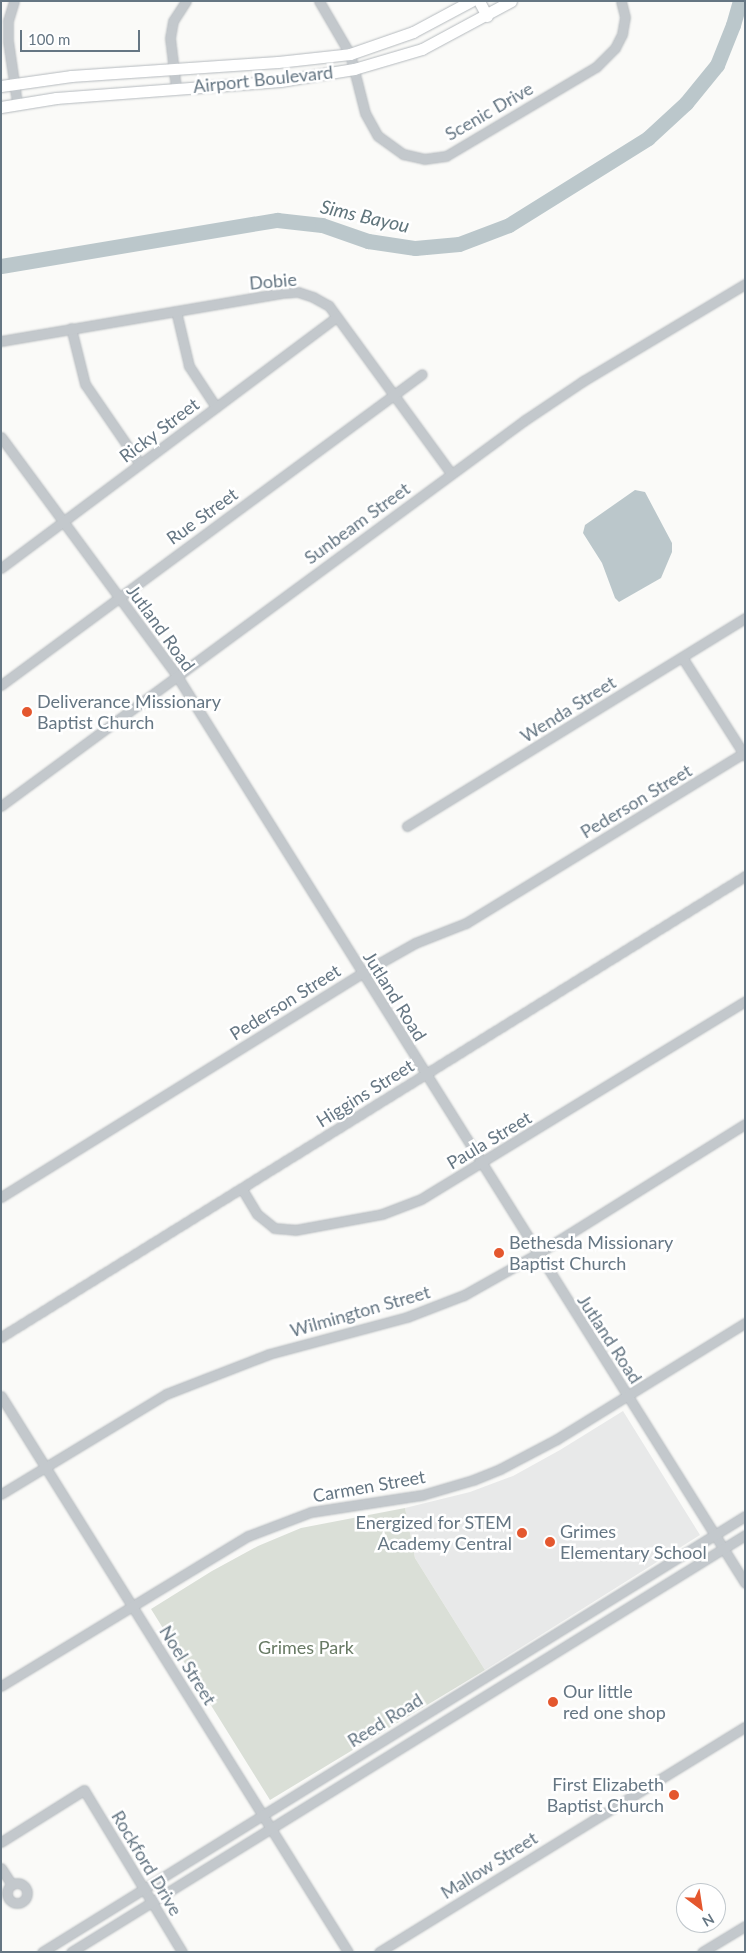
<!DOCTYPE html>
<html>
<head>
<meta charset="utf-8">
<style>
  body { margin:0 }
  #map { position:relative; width:746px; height:1953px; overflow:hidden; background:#fafaf8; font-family:Lato,sans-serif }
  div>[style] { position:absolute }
  .built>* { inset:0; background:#e8e9e9 }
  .green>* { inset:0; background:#dadfd7 }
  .water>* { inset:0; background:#bbc7cb }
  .river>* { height:15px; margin:-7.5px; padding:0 7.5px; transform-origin:7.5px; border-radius:7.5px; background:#bbc7cb }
  .roads { filter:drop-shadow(0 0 1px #b5babe) drop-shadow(0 0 1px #b5babe) }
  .minor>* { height:9px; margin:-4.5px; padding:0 4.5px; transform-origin:4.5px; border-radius:4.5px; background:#c3c8cc }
  .minor>.ring { margin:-4.5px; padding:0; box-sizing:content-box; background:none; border:9px solid #c3c8cc; border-radius:50% }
  .major>* { height:11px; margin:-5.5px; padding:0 5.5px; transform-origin:5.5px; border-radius:5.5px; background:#fff }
  .dots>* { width:14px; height:14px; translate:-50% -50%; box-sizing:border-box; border:2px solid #fff; border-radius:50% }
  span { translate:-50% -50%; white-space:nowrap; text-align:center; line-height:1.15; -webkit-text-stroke:5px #fff; paint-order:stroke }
  .street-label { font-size:18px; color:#657683 }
  .poi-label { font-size:18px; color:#657683 }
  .left { translate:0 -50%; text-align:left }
  .right { translate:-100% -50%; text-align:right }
  .park-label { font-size:18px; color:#687a64 }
  .water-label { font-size:19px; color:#60757c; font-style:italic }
  .frame { position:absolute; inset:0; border:2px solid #657683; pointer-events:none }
  .north { position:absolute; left:676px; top:1883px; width:50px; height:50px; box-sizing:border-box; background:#fff; border:1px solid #c1c8cd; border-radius:50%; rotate:149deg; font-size:14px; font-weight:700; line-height:20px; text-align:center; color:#657683 }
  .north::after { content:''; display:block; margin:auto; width:18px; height:22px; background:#e4572e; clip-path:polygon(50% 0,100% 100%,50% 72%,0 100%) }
  .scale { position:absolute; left:20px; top:30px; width:120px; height:22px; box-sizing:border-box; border:2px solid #657683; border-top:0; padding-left:6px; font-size:15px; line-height:18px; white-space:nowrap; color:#657683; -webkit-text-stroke:4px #fff; paint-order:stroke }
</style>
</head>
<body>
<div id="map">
  <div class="built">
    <i style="clip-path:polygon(623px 1411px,700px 1535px,485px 1670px,415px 1558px,405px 1508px,470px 1492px,513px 1476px,560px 1450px)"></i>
  </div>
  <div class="green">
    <i style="clip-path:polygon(405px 1508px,415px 1558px,485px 1670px,270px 1800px,151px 1609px,212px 1571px,258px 1546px,301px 1528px)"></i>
  </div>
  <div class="water">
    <i style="clip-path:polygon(635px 490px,645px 492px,672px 543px,672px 552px,661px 578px,619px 602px,615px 598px,602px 563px,583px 533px,585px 525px)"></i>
  </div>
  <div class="river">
    <i style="left:1px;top:266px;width:280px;rotate:-9.5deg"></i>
    <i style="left:277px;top:220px;width:45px;rotate:6.3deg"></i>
    <i style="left:322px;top:225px;width:49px;rotate:19.2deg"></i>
    <i style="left:368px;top:241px;width:48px;rotate:8.5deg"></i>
    <i style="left:415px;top:248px;width:44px;rotate:-5.2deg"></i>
    <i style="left:459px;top:244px;width:53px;rotate:-20.8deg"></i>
    <i style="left:509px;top:225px;width:164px;rotate:-32deg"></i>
    <i style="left:648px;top:138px;width:52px;rotate:-42.6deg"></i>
    <i style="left:686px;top:103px;width:49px;rotate:-50.8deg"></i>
    <i style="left:717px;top:65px;width:43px;rotate:-68.2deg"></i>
    <i style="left:733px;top:25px;width:25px;rotate:-74deg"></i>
  </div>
  <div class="roads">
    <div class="minor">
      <i style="left:14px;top:1px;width:21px;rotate:107deg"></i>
      <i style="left:8px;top:21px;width:20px;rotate:90deg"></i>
      <i style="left:8px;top:41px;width:63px;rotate:81.7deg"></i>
      <i style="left:319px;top:1px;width:61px;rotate:59.7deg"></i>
      <i style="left:350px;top:54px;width:61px;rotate:75.7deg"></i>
      <i style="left:365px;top:113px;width:26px;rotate:61deg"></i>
      <i style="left:378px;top:136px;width:31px;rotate:36deg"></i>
      <i style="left:403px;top:154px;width:22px;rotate:13deg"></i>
      <i style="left:424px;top:159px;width:22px;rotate:-8deg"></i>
      <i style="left:446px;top:156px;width:174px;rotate:-30.7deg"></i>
      <i style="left:596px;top:67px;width:27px;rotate:-45deg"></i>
      <i style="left:615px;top:48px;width:16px;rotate:-63deg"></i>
      <i style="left:622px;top:34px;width:17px;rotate:-80deg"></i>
      <i style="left:625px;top:17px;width:16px;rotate:-104deg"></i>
      <i style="left:176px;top:88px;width:50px;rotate:-96.8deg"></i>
      <i style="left:170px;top:38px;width:17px;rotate:-80deg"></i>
      <i style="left:173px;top:21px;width:24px;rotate:-57deg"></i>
      <i style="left:176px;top:311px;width:57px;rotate:76.7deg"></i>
      <i style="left:189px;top:366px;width:49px;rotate:56.6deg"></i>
      <i style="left:71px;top:328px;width:58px;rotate:76deg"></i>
      <i style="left:85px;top:384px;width:97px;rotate:55.5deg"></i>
      <i style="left:1px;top:341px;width:285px;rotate:-9.7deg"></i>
      <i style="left:282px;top:293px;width:16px;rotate:-4deg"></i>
      <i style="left:298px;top:292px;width:16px;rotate:18deg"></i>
      <i style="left:313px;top:297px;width:18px;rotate:29deg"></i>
      <i style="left:329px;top:306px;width:207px;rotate:53.9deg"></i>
      <i style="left:1px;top:437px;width:297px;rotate:53.6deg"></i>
      <i style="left:177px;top:676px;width:1070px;rotate:57.94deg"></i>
      <i style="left:1px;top:568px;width:419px;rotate:-36.8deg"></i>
      <i style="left:682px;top:657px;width:117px;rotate:57.5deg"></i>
      <i style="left:1px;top:685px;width:523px;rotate:-36.45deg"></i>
      <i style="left:1px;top:806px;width:651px;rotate:-36.38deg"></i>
      <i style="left:525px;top:420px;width:70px;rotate:-33.9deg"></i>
      <i style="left:583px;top:381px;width:189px;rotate:-30.9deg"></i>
      <i style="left:407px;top:826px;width:397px;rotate:-31.6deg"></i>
      <i style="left:242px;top:1189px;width:29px;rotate:59deg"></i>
      <i style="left:257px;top:1214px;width:22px;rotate:39deg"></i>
      <i style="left:274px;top:1228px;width:21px;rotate:5deg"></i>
      <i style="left:295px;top:1230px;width:88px;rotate:-10.4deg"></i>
      <i style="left:382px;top:1214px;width:42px;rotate:-21deg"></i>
      <i style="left:421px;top:1199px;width:380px;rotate:-31.4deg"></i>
      <i style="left:1px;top:1197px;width:425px;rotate:-31.8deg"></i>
      <i style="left:362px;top:973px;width:61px;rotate:-29.5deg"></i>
      <i style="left:415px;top:943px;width:55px;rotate:-21.4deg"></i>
      <i style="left:466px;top:923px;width:327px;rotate:-31.5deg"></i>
      <i style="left:1px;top:1337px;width:875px;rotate:-31.78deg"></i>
      <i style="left:1px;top:1396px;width:655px;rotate:58.03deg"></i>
      <i style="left:1px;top:1494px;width:193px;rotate:-31.2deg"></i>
      <i style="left:166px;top:1394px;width:110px;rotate:-21.2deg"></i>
      <i style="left:269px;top:1354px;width:143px;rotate:-15deg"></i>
      <i style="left:407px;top:1317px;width:61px;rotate:-21.1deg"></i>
      <i style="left:464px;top:1295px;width:84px;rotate:-29.3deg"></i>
      <i style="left:537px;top:1254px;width:245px;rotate:-32deg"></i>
      <i style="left:1px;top:1686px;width:289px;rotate:-31.3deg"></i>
      <i style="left:248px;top:1536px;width:67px;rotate:-20.9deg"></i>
      <i style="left:311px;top:1512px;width:112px;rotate:-8.7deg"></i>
      <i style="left:422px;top:1495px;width:53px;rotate:-16.4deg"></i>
      <i style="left:473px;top:1480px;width:29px;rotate:-22deg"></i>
      <i style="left:500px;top:1469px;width:64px;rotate:-27.8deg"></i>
      <i style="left:557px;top:1439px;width:221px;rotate:-31.7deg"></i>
      <i style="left:1px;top:1842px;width:98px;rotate:-32.1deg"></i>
      <i style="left:84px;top:1790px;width:189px;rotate:58.8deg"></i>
      <i style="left:1px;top:1868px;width:20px;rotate:57deg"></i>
      <i class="ring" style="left:7px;top:1883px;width:11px;height:11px"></i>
      <i style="left:42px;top:1952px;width:827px;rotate:-31.81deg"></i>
      <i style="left:71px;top:1952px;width:793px;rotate:-31.74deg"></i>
      <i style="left:379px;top:1952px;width:430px;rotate:-31.6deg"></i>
      <i style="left:702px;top:1952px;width:50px;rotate:-31.2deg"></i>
    </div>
    <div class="major">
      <i style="left:479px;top:1px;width:17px;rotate:62deg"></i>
      <i style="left:1px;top:86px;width:71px;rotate:-8.1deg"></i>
      <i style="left:71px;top:76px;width:207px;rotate:-3.9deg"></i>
      <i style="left:278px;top:62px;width:72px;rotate:-6.3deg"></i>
      <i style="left:350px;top:54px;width:67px;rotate:-19.2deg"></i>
      <i style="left:413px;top:32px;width:66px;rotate:-28.1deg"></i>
      <i style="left:1px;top:107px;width:56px;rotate:-9.3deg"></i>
      <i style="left:56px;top:98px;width:225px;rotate:-4.3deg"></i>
      <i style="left:280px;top:81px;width:75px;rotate:-9.2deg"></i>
      <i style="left:354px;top:69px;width:71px;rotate:-16.4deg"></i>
      <i style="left:422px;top:49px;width:101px;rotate:-28.3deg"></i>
    </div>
  </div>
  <div class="dots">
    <i style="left:27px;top:712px;background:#e4572e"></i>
    <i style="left:499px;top:1253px;background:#e4572e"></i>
    <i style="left:522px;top:1533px;background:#e4572e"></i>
    <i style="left:550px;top:1542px;background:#e4572e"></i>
    <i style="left:553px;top:1702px;background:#e4572e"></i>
    <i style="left:674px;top:1795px;background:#e4572e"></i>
  </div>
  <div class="street-label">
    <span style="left:263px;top:79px;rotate:-6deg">Airport Boulevard</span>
    <span style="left:489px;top:111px;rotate:-30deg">Scenic Drive</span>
    <span style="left:273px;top:281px;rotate:-5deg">Dobie</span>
    <span style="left:159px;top:430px;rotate:-37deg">Ricky Street</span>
    <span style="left:202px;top:516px;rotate:-36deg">Rue Street</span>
    <span style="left:357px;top:523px;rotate:-36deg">Sunbeam Street</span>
    <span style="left:161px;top:628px;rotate:54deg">Jutland Road</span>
    <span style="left:568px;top:709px;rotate:-32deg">Wenda Street</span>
    <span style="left:636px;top:801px;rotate:-31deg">Pederson Street</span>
    <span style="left:395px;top:996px;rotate:58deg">Jutland Road</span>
    <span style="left:285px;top:1002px;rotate:-32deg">Pederson Street</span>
    <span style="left:365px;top:1093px;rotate:-32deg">Higgins Street</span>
    <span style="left:489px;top:1140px;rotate:-31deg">Paula Street</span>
    <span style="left:360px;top:1311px;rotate:-16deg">Wilmington Street</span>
    <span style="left:610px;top:1339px;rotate:57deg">Jutland Road</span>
    <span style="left:369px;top:1486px;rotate:-10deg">Carmen Street</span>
    <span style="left:188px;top:1665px;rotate:58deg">Noel Street</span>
    <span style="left:385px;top:1720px;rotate:-32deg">Reed Road</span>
    <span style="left:147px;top:1863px;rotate:59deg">Rockford Drive</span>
    <span style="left:489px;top:1865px;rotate:-32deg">Mallow Street</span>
  </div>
  <div class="poi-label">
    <span class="left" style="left:37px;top:712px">Deliverance Missionary<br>Baptist Church</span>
    <span class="left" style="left:509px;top:1253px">Bethesda Missionary<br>Baptist Church</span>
    <span class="right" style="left:512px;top:1533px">Energized for STEM<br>Academy Central</span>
    <span class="left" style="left:560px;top:1542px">Grimes<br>Elementary School</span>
    <span class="left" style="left:563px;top:1702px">Our little<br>red one shop</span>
    <span class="right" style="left:664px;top:1795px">First Elizabeth<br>Baptist Church</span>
  </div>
  <div class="park-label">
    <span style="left:306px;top:1647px">Grimes Park</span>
  </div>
  <div class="water-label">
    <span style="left:365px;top:216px;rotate:13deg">Sims Bayou</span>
  </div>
  <div class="frame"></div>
  <div class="north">N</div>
  <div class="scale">100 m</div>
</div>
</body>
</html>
